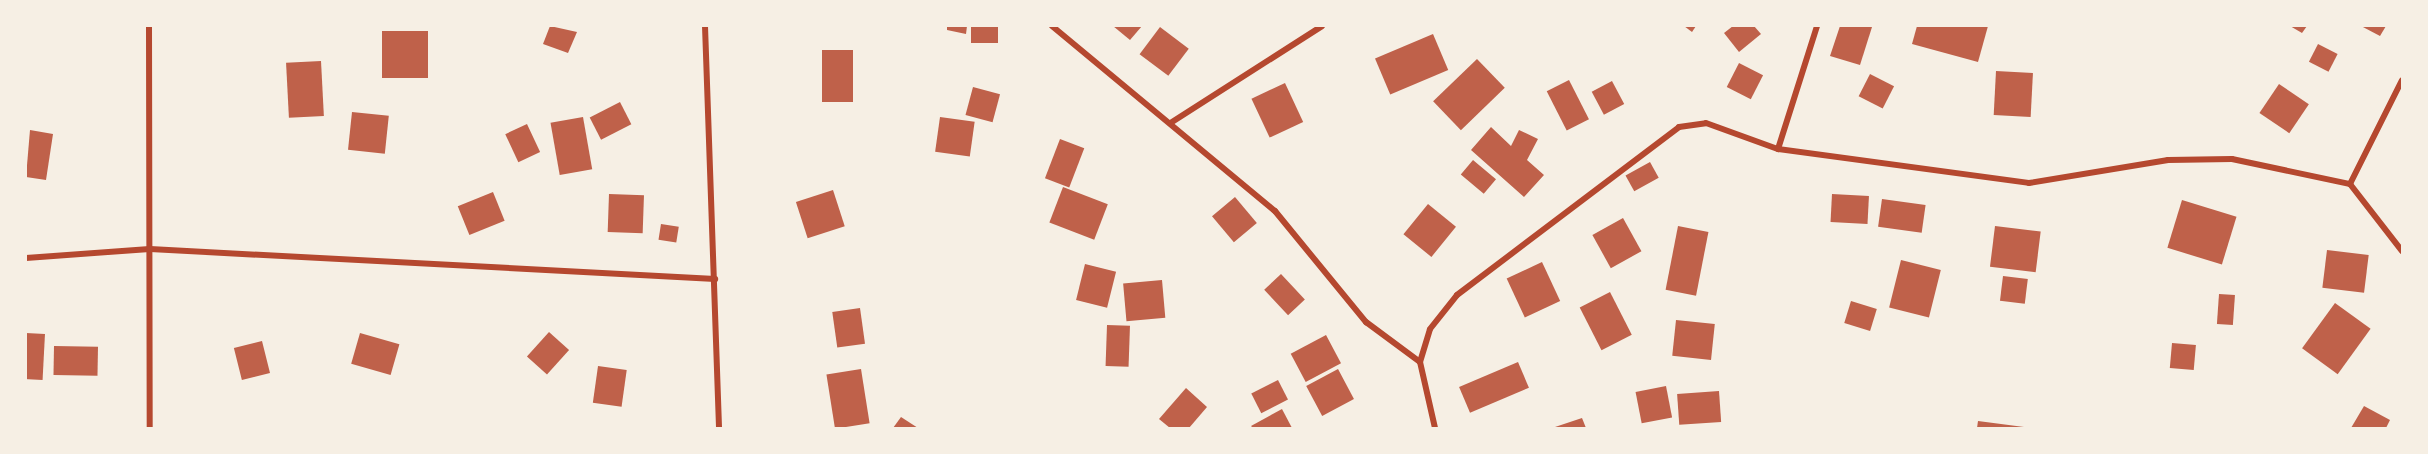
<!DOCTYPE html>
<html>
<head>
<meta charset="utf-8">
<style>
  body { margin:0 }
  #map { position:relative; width:2428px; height:454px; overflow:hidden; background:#f6efe4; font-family:"Noto Serif",serif }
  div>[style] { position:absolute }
  .building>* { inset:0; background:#bf614a; transform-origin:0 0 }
  .minor>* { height:6px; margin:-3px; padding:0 3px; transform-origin:3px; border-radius:3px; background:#b5482f }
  span { translate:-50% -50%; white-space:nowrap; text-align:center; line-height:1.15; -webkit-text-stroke:5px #f6efe4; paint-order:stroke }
  .frame { position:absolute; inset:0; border:27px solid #f6efe4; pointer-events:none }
</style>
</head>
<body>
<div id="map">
  <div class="building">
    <i style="clip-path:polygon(550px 26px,577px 32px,568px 53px,543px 44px)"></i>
    <i style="clip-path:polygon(947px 26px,967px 26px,966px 34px,947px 30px)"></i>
    <i style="left:971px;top:26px;width:27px;height:17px"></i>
    <i style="clip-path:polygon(1113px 26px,1142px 26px,1130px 40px)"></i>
    <i style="clip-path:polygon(1684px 26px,1696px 26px,1692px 32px)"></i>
    <i style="clip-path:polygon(1733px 26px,1754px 26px,1761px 34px,1739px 52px,1724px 33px)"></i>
    <i style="clip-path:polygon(1840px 26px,1872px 27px,1860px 65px,1830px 56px)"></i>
    <i style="clip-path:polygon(1917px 26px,1988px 26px,1978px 62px,1912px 44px)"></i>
    <i style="clip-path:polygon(2290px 26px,2307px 26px,2302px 33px)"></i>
    <i style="clip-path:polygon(2361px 26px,2386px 26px,2380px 36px)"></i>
    <i style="left:1160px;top:27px;width:36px;height:34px;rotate:37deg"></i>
    <i style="left:382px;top:31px;width:46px;height:47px"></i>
    <i style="left:1433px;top:34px;width:39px;height:63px;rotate:67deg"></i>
    <i style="left:2318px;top:44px;width:22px;height:20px;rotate:27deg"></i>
    <i style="left:822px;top:50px;width:31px;height:52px"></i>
    <i style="left:1477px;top:59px;width:40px;height:61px;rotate:46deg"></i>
    <i style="left:321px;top:61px;width:55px;height:35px;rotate:87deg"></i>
    <i style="left:1739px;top:63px;width:27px;height:27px;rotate:27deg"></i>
    <i style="left:1996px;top:71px;width:37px;height:44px;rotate:3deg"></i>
    <i style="left:1870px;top:74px;width:27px;height:25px;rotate:27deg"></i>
    <i style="left:1569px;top:80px;width:44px;height:25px;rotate:63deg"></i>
    <i style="left:1612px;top:81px;width:26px;height:23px;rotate:62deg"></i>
    <i style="left:1285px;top:83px;width:43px;height:37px;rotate:65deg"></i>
    <i style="left:2279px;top:84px;width:36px;height:35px;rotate:34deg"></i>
    <i style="left:973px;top:87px;width:28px;height:29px;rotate:15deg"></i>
    <i style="left:620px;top:102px;width:25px;height:34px;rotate:63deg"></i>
    <i style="left:352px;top:112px;width:37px;height:38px;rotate:6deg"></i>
    <i style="left:583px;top:117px;width:53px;height:33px;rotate:80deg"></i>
    <i style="left:940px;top:117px;width:35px;height:35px;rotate:8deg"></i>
    <i style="left:527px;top:124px;width:31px;height:24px;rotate:65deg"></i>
    <i style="clip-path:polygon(1491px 127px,1511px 146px,1519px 130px,1538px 139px,1527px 160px,1544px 175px,1524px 197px,1471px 150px)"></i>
    <i style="clip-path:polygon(30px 130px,53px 134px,46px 180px,26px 177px)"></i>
    <i style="left:1060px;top:139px;width:26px;height:42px;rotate:21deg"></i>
    <i style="left:1473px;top:160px;width:30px;height:19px;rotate:40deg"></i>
    <i style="left:1650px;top:162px;width:18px;height:28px;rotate:61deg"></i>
    <i style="left:1063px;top:187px;width:48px;height:38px;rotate:21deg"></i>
    <i style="left:833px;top:190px;width:38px;height:39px;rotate:72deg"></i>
    <i style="left:493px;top:192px;width:31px;height:38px;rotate:68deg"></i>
    <i style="left:609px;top:194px;width:35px;height:38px;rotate:2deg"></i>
    <i style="left:1832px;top:194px;width:37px;height:28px;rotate:3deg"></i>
    <i style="left:1235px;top:197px;width:34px;height:30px;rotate:50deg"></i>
    <i style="left:1882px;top:199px;width:44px;height:28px;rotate:8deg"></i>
    <i style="left:2182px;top:200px;width:57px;height:50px;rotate:17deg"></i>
    <i style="left:1428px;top:204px;width:36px;height:39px;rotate:39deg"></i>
    <i style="left:1623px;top:218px;width:38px;height:35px;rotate:61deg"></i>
    <i style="left:661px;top:224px;width:18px;height:16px;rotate:9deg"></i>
    <i style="left:1678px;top:226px;width:31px;height:65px;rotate:11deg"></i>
    <i style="left:1995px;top:226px;width:46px;height:41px;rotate:7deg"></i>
    <i style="left:2327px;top:250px;width:42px;height:38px;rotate:7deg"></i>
    <i style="left:1901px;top:260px;width:41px;height:49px;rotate:14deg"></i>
    <i style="left:1542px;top:262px;width:43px;height:39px;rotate:65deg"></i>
    <i style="left:1085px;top:264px;width:32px;height:37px;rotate:14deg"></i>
    <i style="left:1281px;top:274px;width:35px;height:23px;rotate:47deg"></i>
    <i style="left:2003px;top:276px;width:25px;height:25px;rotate:7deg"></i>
    <i style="left:1162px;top:280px;width:38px;height:39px;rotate:85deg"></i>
    <i style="left:1610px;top:292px;width:48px;height:34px;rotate:63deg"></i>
    <i style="left:2219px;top:294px;width:16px;height:30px;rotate:4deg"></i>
    <i style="left:1851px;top:301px;width:27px;height:23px;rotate:17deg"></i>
    <i style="left:2335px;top:303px;width:44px;height:56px;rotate:36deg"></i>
    <i style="left:860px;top:308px;width:36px;height:28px;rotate:82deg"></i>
    <i style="left:1676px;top:320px;width:39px;height:36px;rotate:6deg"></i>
    <i style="left:1107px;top:325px;width:23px;height:41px;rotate:2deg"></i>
    <i style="left:549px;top:332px;width:27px;height:33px;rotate:42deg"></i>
    <i style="left:26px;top:333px;width:19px;height:46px;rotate:3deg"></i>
    <i style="left:360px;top:333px;width:41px;height:32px;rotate:16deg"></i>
    <i style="left:1326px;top:335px;width:32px;height:40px;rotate:62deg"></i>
    <i style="left:262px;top:341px;width:33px;height:29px;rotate:76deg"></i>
    <i style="left:2172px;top:343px;width:24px;height:25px;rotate:5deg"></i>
    <i style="left:54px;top:346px;width:44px;height:29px;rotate:1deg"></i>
    <i style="left:1518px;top:362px;width:28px;height:64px;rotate:67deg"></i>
    <i style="left:598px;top:366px;width:29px;height:37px;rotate:8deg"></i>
    <i style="left:861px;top:369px;width:55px;height:35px;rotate:81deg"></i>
    <i style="left:1338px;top:369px;width:34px;height:36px;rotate:62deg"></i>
    <i style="left:1278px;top:380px;width:22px;height:30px;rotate:63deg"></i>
    <i style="left:1666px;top:386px;width:32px;height:31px;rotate:79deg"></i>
    <i style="clip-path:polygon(1186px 388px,1207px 407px,1189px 428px,1170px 428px,1159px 419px)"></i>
    <i style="left:1719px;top:391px;width:31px;height:42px;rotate:86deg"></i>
    <i style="clip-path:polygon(2364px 406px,2390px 420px,2386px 428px,2351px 428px)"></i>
    <i style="clip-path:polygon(1282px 409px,1292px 428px,1253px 428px,1251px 426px)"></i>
    <i style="clip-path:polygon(901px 417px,918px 428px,893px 428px)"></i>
    <i style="clip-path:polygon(1582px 418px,1586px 428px,1552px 428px)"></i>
    <i style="clip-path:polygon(1978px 421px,2024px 427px,2024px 428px,1977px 428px)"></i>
  </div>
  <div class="minor">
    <i style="left:149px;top:26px;width:402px;rotate:89.9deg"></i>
    <i style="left:705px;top:26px;width:402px;rotate:88deg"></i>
    <i style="left:1052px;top:26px;width:290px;rotate:39.7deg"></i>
    <i style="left:1275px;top:211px;width:144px;rotate:50.7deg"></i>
    <i style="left:1366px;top:322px;width:67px;rotate:36.5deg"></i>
    <i style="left:1172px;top:122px;width:178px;rotate:-32.6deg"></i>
    <i style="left:1778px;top:149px;width:129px;rotate:-72.4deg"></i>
    <i style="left:2350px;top:184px;width:116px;rotate:-63.4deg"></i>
    <i style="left:26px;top:258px;width:124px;rotate:-4.2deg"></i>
    <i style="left:150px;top:249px;width:566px;rotate:3.04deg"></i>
    <i style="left:1435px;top:428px;width:68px;rotate:-102.8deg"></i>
    <i style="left:1420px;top:362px;width:34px;rotate:-73deg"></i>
    <i style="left:1430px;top:329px;width:43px;rotate:-51.5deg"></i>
    <i style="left:1457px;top:295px;width:278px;rotate:-37.1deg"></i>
    <i style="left:1679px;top:127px;width:27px;rotate:-8deg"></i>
    <i style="left:1706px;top:123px;width:77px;rotate:19.9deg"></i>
    <i style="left:1778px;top:149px;width:253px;rotate:7.7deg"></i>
    <i style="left:2029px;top:183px;width:141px;rotate:-9.4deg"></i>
    <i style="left:2168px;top:160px;width:64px;rotate:-0.9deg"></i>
    <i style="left:2232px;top:159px;width:121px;rotate:12deg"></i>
    <i style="left:2350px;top:184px;width:85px;rotate:52.2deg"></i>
  </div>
  <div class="frame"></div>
</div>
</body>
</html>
